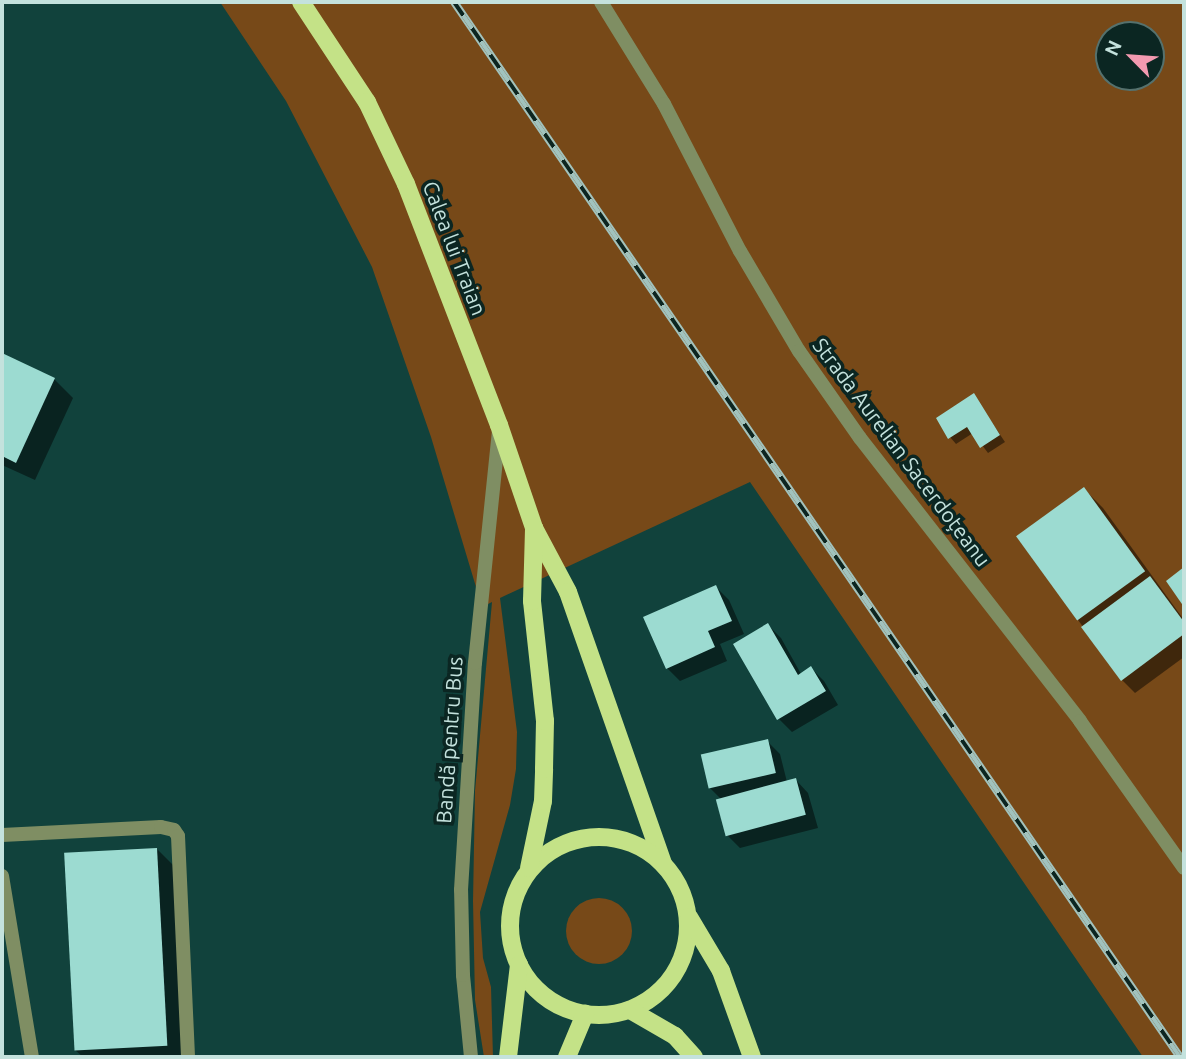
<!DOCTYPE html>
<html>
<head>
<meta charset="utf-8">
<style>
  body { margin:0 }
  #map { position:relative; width:1186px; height:1059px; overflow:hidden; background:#11423c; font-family:Ubuntu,sans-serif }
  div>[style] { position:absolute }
  .green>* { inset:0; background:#774918 }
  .round { border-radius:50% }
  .shadow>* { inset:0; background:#0007 }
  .building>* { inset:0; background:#9cdbd1; transform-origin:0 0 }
  .lane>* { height:14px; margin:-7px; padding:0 7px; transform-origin:7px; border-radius:7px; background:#7f8e63 }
  .street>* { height:14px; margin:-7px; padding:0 7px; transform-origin:7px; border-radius:7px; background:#7f8e63 }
  .primary>* { height:18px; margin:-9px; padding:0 9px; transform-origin:9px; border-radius:9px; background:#c4e287 }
  .primary>.ring { margin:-9px; padding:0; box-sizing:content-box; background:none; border:18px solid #c4e287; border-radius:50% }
  .rail>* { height:8px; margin-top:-4px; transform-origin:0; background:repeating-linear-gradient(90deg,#0b2622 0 16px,#a1c3be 0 32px); box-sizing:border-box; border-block:2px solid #a1c3be }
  span { translate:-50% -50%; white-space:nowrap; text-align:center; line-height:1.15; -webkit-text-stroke:7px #0b2622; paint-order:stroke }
  .street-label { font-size:21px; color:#c4e2dd }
  .frame { position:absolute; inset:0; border:4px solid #c4e2dd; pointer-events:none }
  .north { position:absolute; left:1095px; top:21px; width:70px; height:70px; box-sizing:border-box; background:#0b2622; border:2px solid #55716d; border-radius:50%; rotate:295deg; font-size:19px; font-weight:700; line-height:28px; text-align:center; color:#c4e2dd }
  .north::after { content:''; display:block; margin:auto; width:24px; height:32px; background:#f29ab0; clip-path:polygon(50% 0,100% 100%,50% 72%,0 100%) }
</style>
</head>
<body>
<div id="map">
  <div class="green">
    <i style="clip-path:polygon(evenodd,220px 2px,1184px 2px,1184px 1057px,1143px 1057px,750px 482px,500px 598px,517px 732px,516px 769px,510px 805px,480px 912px,483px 958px,491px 987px,493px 1057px,484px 1057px,475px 1000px,473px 901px,475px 791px,492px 602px,482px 607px,431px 437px,372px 267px,286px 101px,220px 2px,1109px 35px,1151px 35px,1151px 77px,1109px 77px,1109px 35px)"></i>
    <i class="round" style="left:566px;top:898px;width:66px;height:66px"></i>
  </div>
  <div class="shadow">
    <i style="clip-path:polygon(2px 355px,54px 379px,73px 398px,35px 480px,2px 465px)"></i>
    <i style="clip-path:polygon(974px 396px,1005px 442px,988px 453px,973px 433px,956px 444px,950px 437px)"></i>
    <i style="clip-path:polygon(1084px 489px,1103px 508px,1184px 620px,1184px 657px,1135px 693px,1122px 680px,1018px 538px)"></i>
    <i style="clip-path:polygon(716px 587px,729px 600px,744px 634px,720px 644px,727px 661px,680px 681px,667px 668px)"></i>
    <i style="clip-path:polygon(768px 625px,781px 638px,801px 674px,811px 668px,824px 681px,838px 705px,792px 732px,779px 719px)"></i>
    <i style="clip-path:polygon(767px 741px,780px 754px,787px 782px,795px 779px,808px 793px,818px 828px,740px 848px,727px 835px,721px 799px,710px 788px)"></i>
    <i style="clip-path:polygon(157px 849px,176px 868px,185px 1057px,83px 1057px,75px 1050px)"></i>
  </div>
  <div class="building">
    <i style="clip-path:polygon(2px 353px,55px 378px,16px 463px,2px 456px)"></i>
    <i style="clip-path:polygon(974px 393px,1000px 435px,980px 448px,967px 427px,948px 439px,936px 418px)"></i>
    <i style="left:1084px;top:487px;width:104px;height:84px;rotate:54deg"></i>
    <i style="clip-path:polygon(1184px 567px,1184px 607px,1166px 581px)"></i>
    <i style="clip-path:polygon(1150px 576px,1184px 622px,1184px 634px,1121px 681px,1081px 627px)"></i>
    <i style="clip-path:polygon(716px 585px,732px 621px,708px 631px,715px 647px,666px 669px,643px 617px)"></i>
    <i style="clip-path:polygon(768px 623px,798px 675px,811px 666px,826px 691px,777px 720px,733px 644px)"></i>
    <i style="left:768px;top:739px;width:35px;height:69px;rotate:77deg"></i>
    <i style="left:796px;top:778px;width:38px;height:83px;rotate:75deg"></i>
    <i style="left:157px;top:848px;width:198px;height:93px;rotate:87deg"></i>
  </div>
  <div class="lane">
    <i style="left:2px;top:835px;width:159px;rotate:-2.9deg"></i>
    <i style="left:161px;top:827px;width:13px;rotate:13deg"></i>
    <i style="left:174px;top:830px;width:7px;rotate:56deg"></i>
    <i style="left:178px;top:836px;width:221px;rotate:87.4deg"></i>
    <i style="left:471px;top:1057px;width:82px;rotate:-95.6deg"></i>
    <i style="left:463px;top:975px;width:85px;rotate:-91.3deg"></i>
    <i style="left:461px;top:890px;width:227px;rotate:-86.5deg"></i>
    <i style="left:475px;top:663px;width:234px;rotate:-84.1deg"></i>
  </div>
  <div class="street">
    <i style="left:601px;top:2px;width:120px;rotate:58.3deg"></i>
    <i style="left:664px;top:104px;width:165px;rotate:62.7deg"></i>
    <i style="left:740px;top:251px;width:116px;rotate:59.5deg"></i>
    <i style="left:799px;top:351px;width:106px;rotate:55deg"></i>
    <i style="left:860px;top:438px;width:358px;rotate:52.1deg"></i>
    <i style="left:1080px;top:721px;width:180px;rotate:54.7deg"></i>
    <i style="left:2px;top:876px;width:183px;rotate:80.6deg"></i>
  </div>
  <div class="primary">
    <i style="left:301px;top:2px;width:120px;rotate:56.6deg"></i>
    <i style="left:367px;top:102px;width:91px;rotate:64.6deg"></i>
    <i style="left:406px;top:184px;width:258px;rotate:68.9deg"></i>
    <i style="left:499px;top:425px;width:109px;rotate:71.2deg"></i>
    <i style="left:534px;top:528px;width:72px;rotate:62deg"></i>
    <i style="left:568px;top:592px;width:287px;rotate:70.7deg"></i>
    <i class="ring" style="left:510px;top:837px;width:160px;height:160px"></i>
    <i style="left:529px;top:868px;width:68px;rotate:-78.2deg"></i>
    <i style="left:543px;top:801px;width:32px;rotate:-88deg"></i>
    <i style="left:544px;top:769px;width:48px;rotate:-88.8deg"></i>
    <i style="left:545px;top:721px;width:121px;rotate:-96.2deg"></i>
    <i style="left:532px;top:601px;width:73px;rotate:-88.4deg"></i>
    <i style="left:689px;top:917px;width:63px;rotate:59.3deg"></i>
    <i style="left:721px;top:971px;width:91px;rotate:70.2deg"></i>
    <i style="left:630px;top:1010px;width:52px;rotate:30deg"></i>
    <i style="left:675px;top:1036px;width:28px;rotate:48deg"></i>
    <i style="left:508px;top:1057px;width:93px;rotate:-83.2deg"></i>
    <i style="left:567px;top:1057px;width:47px;rotate:-67.3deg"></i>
  </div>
  <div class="rail">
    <i style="left:454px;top:2px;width:1281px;rotate:55.47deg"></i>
  </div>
  <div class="street-label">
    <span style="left:455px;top:248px;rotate:69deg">Calea lui Traian</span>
    <span style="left:902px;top:452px;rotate:53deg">Strada Aurelian Sacerdoțeanu</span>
    <span style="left:449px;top:740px;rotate:-86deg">Bandă pentru Bus</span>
  </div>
  <div class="frame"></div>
  <div class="north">N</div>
</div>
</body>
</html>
